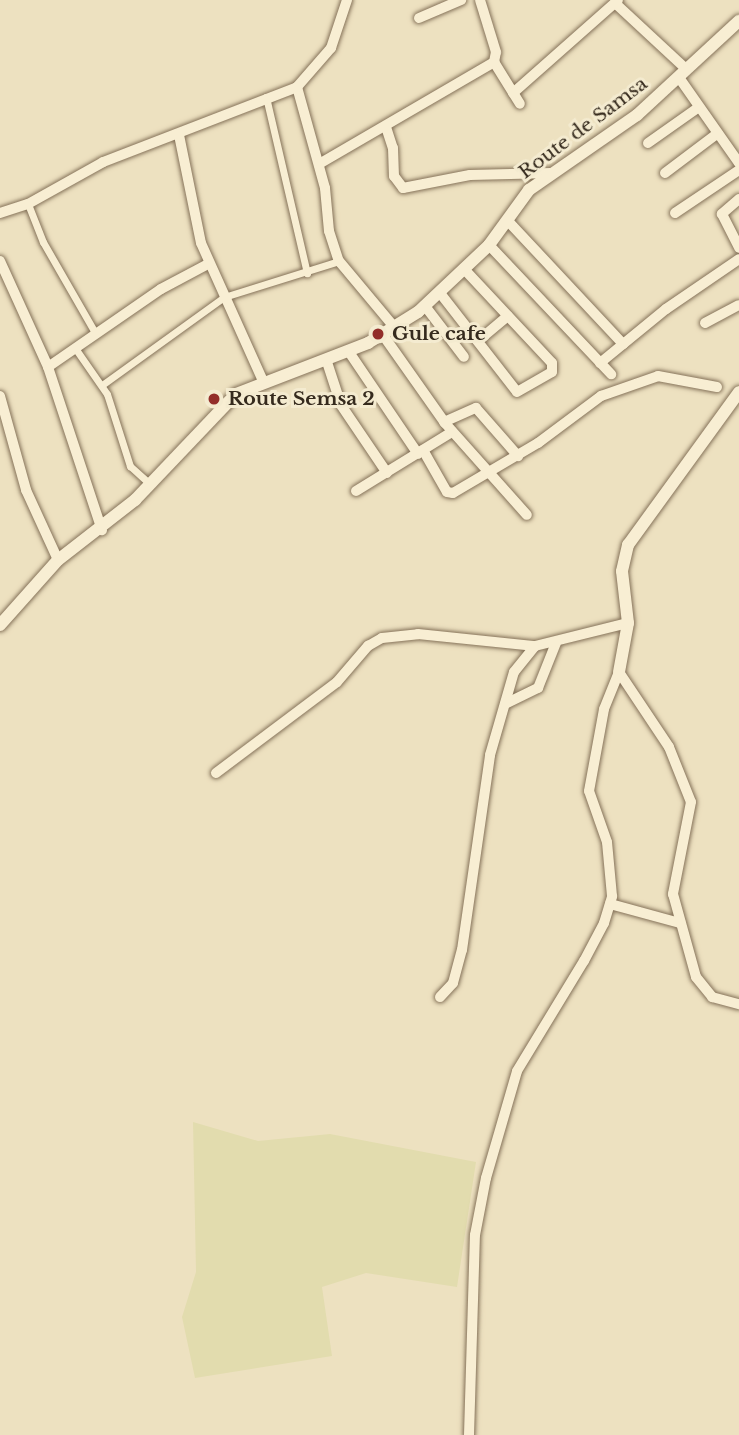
<!DOCTYPE html>
<html>
<head>
<meta charset="utf-8">
<style>
  body { margin:0 }
  #map { position:relative; width:739px; height:1435px; overflow:hidden; background:#ede1c0; font-family:"Libre Baskerville",serif }
  div>[style] { position:absolute }
  .farmland>* { inset:0; background:#e2dcae }
  .roads { filter:drop-shadow(0 0 2px #857259) drop-shadow(0 0 2px #857259) }
  .pedestrian>* { height:7px; margin:-3.5px; padding:0 3.5px; transform-origin:3.5px; border-radius:3.5px; background:#f8eed3 }
  .minor>* { height:10px; margin:-5px; padding:0 5px; transform-origin:5px; border-radius:5px; background:#f8eed3 }
  .tertiary>* { height:12px; margin:-6px; padding:0 6px; transform-origin:6px; border-radius:6px; background:#f8eed3 }
  .dots>* { width:19px; height:19px; translate:-50% -50%; box-sizing:border-box; border:4px solid #f4ebd0; border-radius:50% }
  span { translate:-50% -50%; white-space:nowrap; text-align:center; line-height:1.15; -webkit-text-stroke:6px #f4ebd0; paint-order:stroke }
  .street-label { font-size:19px; color:#352a1d }
  .poi-label { font-size:19px; color:#352a1d; font-weight:700 }
  .left { translate:0 -50%; text-align:left }
</style>
</head>
<body>
<div id="map">
  <div class="farmland">
    <i style="clip-path:polygon(193px 1122px,258px 1141px,330px 1134px,476px 1162px,457px 1287px,366px 1273px,322px 1287px,332px 1356px,195px 1378px,182px 1317px,196px 1272px)"></i>
  </div>
  <div class="roads">
    <div class="pedestrian">
      <i style="left:266px;top:97px;width:181px;rotate:76.9deg"></i>
      <i style="left:28px;top:204px;width:41px;rotate:68.5deg"></i>
      <i style="left:43px;top:242px;width:106px;rotate:60.1deg"></i>
      <i style="left:75px;top:348px;width:56px;rotate:55.2deg"></i>
      <i style="left:107px;top:394px;width:76px;rotate:72.3deg"></i>
      <i style="left:130px;top:466px;width:27px;rotate:42deg"></i>
      <i style="left:102px;top:385px;width:150px;rotate:-35.8deg"></i>
      <i style="left:224px;top:297px;width:121px;rotate:-17.4deg"></i>
    </div>
    <div class="minor">
      <i style="left:615px;top:3px;width:97px;rotate:42.9deg"></i>
      <i style="left:419px;top:18px;width:46px;rotate:-23.2deg"></i>
      <i style="left:494px;top:62px;width:49px;rotate:58.2deg"></i>
      <i style="left:680px;top:79px;width:103px;rotate:54.9deg"></i>
      <i style="left:297px;top:87px;width:105px;rotate:74.5deg"></i>
      <i style="left:325px;top:188px;width:43px;rotate:84.7deg"></i>
      <i style="left:329px;top:231px;width:32px;rotate:72deg"></i>
      <i style="left:339px;top:261px;width:87px;rotate:50.1deg"></i>
      <i style="left:513px;top:93px;width:140px;rotate:-41.5deg"></i>
      <i style="left:386px;top:127px;width:22px;rotate:72deg"></i>
      <i style="left:393px;top:148px;width:28px;rotate:88deg"></i>
      <i style="left:394px;top:176px;width:15px;rotate:53deg"></i>
      <i style="left:403px;top:188px;width:68px;rotate:-11deg"></i>
      <i style="left:470px;top:175px;width:81px;rotate:-1.4deg"></i>
      <i style="left:179px;top:135px;width:110px;rotate:78.5deg"></i>
      <i style="left:201px;top:243px;width:151px;rotate:65.8deg"></i>
      <i style="left:648px;top:143px;width:62px;rotate:-35.2deg"></i>
      <i style="left:319px;top:164px;width:203px;rotate:-30.2deg"></i>
      <i style="left:494px;top:62px;width:10px;rotate:-79deg"></i>
      <i style="left:496px;top:52px;width:54px;rotate:-107.1deg"></i>
      <i style="left:665px;top:173px;width:66px;rotate:-37deg"></i>
      <i style="left:739px;top:199px;width:23px;rotate:139deg"></i>
      <i style="left:722px;top:214px;width:38px;rotate:63deg"></i>
      <i style="left:0;top:213px;width:29px;rotate:-18deg"></i>
      <i style="left:28px;top:204px;width:86px;rotate:-29.2deg"></i>
      <i style="left:103px;top:162px;width:208px;rotate:-21.1deg"></i>
      <i style="left:297px;top:87px;width:52px;rotate:-48.9deg"></i>
      <i style="left:331px;top:48px;width:51px;rotate:-71.6deg"></i>
      <i style="left:675px;top:213px;width:77px;rotate:-33.9deg"></i>
      <i style="left:507px;top:220px;width:170px;rotate:46.9deg"></i>
      <i style="left:489px;top:245px;width:178px;rotate:46.6deg"></i>
      <i style="left:0;top:261px;width:116px;rotate:65.6deg"></i>
      <i style="left:48px;top:367px;width:172px;rotate:71.7deg"></i>
      <i style="left:440px;top:293px;width:125px;rotate:52.1deg"></i>
      <i style="left:517px;top:392px;width:40px;rotate:-29.7deg"></i>
      <i style="left:552px;top:372px;width:9px;rotate:-90deg"></i>
      <i style="left:552px;top:363px;width:127px;rotate:-133.1deg"></i>
      <i style="left:425px;top:306px;width:64px;rotate:52.6deg"></i>
      <i style="left:705px;top:323px;width:38px;rotate:-28deg"></i>
      <i style="left:383px;top:335px;width:108px;rotate:54.8deg"></i>
      <i style="left:445px;top:423px;width:123px;rotate:48.3deg"></i>
      <i style="left:478px;top:341px;width:39px;rotate:-40deg"></i>
      <i style="left:349px;top:352px;width:123px;rotate:55.9deg"></i>
      <i style="left:326px;top:359px;width:48px;rotate:71.9deg"></i>
      <i style="left:341px;top:405px;width:82px;rotate:55.9deg"></i>
      <i style="left:600px;top:363px;width:85px;rotate:-39.3deg"></i>
      <i style="left:666px;top:309px;width:88px;rotate:-34.4deg"></i>
      <i style="left:48px;top:367px;width:137px;rotate:-34.6deg"></i>
      <i style="left:161px;top:289px;width:53px;rotate:-28deg"></i>
      <i style="left:0;top:396px;width:98px;rotate:74.5deg"></i>
      <i style="left:26px;top:490px;width:77px;rotate:65.4deg"></i>
      <i style="left:444px;top:422px;width:35px;rotate:-24deg"></i>
      <i style="left:476px;top:408px;width:64px;rotate:48.8deg"></i>
      <i style="left:423px;top:450px;width:48px;rotate:60.3deg"></i>
      <i style="left:447px;top:492px;width:6px;rotate:9deg"></i>
      <i style="left:453px;top:493px;width:99px;rotate:-30.5deg"></i>
      <i style="left:538px;top:443px;width:79px;rotate:-36.7deg"></i>
      <i style="left:601px;top:396px;width:60px;rotate:-19.3deg"></i>
      <i style="left:658px;top:376px;width:60px;rotate:10.6deg"></i>
      <i style="left:356px;top:491px;width:113px;rotate:-31.6deg"></i>
      <i style="left:505px;top:704px;width:37px;rotate:-26deg"></i>
      <i style="left:538px;top:688px;width:48px;rotate:-68.2deg"></i>
      <i style="left:216px;top:773px;width:151px;rotate:-36.9deg"></i>
      <i style="left:337px;top:682px;width:48px;rotate:-49.3deg"></i>
      <i style="left:368px;top:646px;width:16px;rotate:-30deg"></i>
      <i style="left:382px;top:638px;width:36px;rotate:-6deg"></i>
      <i style="left:418px;top:634px;width:118px;rotate:5.9deg"></i>
      <i style="left:535px;top:646px;width:96px;rotate:-13.9deg"></i>
      <i style="left:610px;top:904px;width:73px;rotate:15.2deg"></i>
      <i style="left:440px;top:997px;width:19px;rotate:-47deg"></i>
      <i style="left:453px;top:983px;width:34px;rotate:-75deg"></i>
      <i style="left:462px;top:950px;width:197px;rotate:-81.8deg"></i>
      <i style="left:490px;top:755px;width:86px;rotate:-73.9deg"></i>
      <i style="left:514px;top:672px;width:33px;rotate:-51deg"></i>
      <i style="left:469px;top:1435px;width:200px;rotate:-88.3deg"></i>
      <i style="left:475px;top:1235px;width:58px;rotate:-79.1deg"></i>
      <i style="left:486px;top:1178px;width:111px;rotate:-73.8deg"></i>
      <i style="left:517px;top:1071px;width:129px;rotate:-58.7deg"></i>
      <i style="left:584px;top:961px;width:43px;rotate:-62.2deg"></i>
      <i style="left:604px;top:923px;width:28px;rotate:-73deg"></i>
      <i style="left:612px;top:896px;width:54px;rotate:-95.3deg"></i>
      <i style="left:607px;top:842px;width:54px;rotate:-109.4deg"></i>
      <i style="left:589px;top:791px;width:83px;rotate:-79.6deg"></i>
      <i style="left:604px;top:709px;width:40px;rotate:-68deg"></i>
      <i style="left:619px;top:672px;width:90px;rotate:56.3deg"></i>
      <i style="left:669px;top:747px;width:59px;rotate:68.2deg"></i>
      <i style="left:691px;top:802px;width:94px;rotate:101.1deg"></i>
      <i style="left:673px;top:894px;width:86px;rotate:74.5deg"></i>
      <i style="left:696px;top:977px;width:26px;rotate:51deg"></i>
      <i style="left:712px;top:997px;width:28px;rotate:15deg"></i>
    </div>
    <div class="tertiary">
      <i style="left:0;top:625px;width:87px;rotate:-48.3deg"></i>
      <i style="left:58px;top:560px;width:98px;rotate:-37.9deg"></i>
      <i style="left:135px;top:500px;width:146px;rotate:-46.4deg"></i>
      <i style="left:236px;top:394px;width:142px;rotate:-21.1deg"></i>
      <i style="left:368px;top:343px;width:59px;rotate:-31.8deg"></i>
      <i style="left:418px;top:312px;width:98px;rotate:-43.3deg"></i>
      <i style="left:489px;top:245px;width:68px;rotate:-54deg"></i>
      <i style="left:529px;top:190px;width:131px;rotate:-34.8deg"></i>
      <i style="left:637px;top:115px;width:139px;rotate:-42.7deg"></i>
      <i style="left:619px;top:672px;width:50px;rotate:-79.6deg"></i>
      <i style="left:628px;top:623px;width:52px;rotate:-96.6deg"></i>
      <i style="left:622px;top:571px;width:27px;rotate:-77deg"></i>
      <i style="left:628px;top:545px;width:189px;rotate:-54deg"></i>
    </div>
  </div>
  <div class="dots">
    <i style="left:378px;top:334px;background:#932e2a"></i>
    <i style="left:214px;top:399px;background:#932e2a"></i>
  </div>
  <div class="street-label">
    <span style="left:583px;top:128px;rotate:-37deg">Route de Samsa</span>
  </div>
  <div class="poi-label">
    <span class="left" style="left:392px;top:334px">Gule cafe</span>
    <span class="left" style="left:228px;top:399px">Route Semsa 2</span>
  </div>
</div>
</body>
</html>
